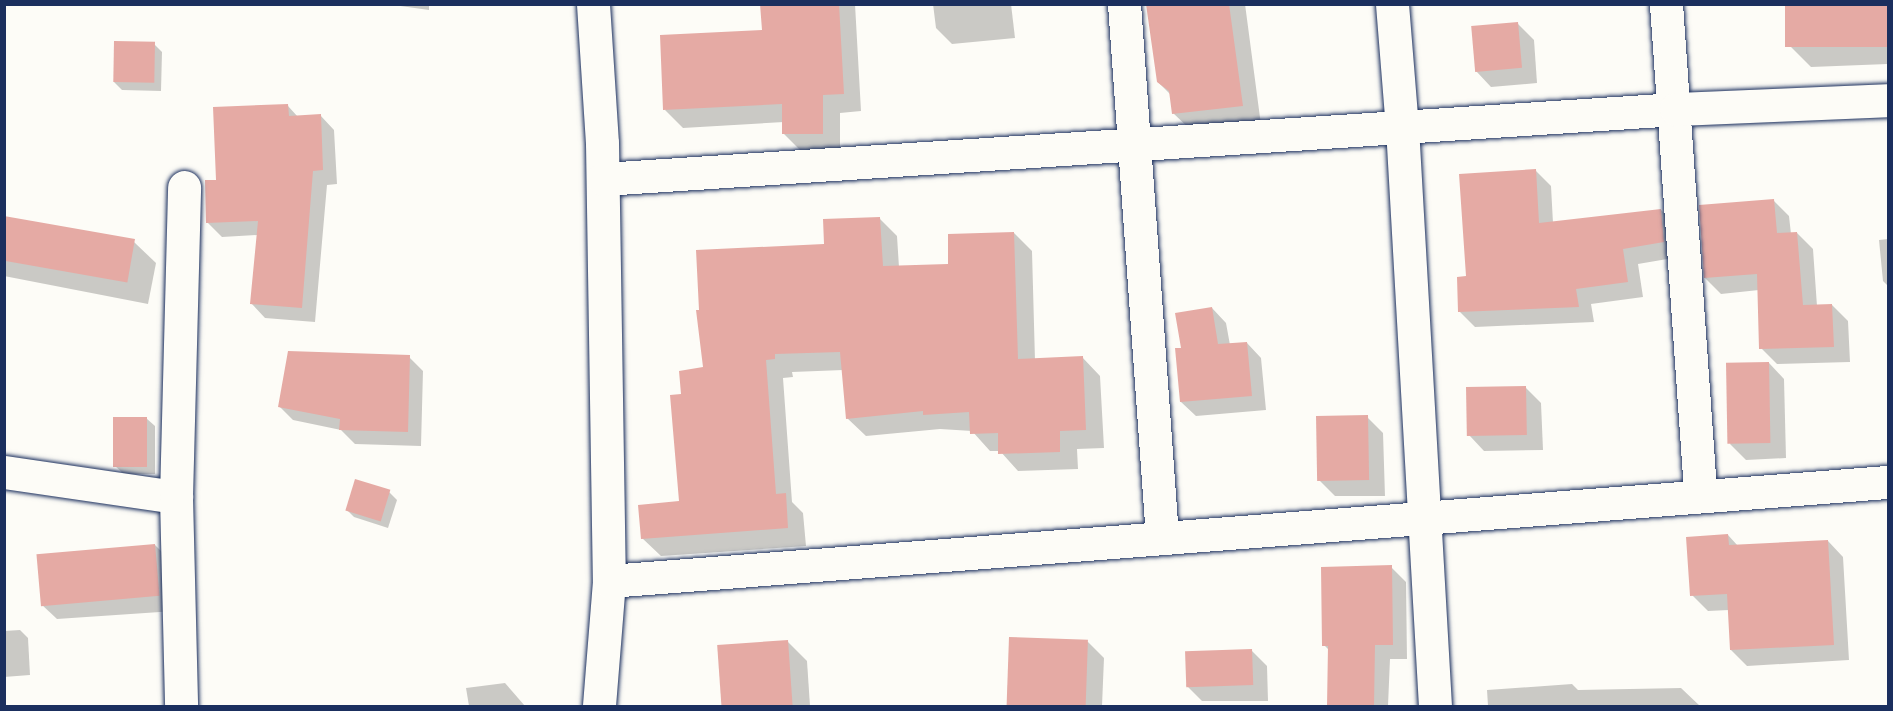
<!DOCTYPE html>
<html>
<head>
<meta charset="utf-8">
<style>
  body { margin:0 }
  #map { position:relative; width:1893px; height:711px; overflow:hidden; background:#fdfcf7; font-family:Pangolin,sans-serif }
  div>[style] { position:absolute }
  .shadow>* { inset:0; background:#0003 }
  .building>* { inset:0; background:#e5aaa4; transform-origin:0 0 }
  .roads { filter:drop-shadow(0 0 2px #1b2f5e) drop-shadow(0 0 2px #1b2f5e) }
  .minor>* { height:33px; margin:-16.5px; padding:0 16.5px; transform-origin:16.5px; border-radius:16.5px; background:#fdfcf7 }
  span { translate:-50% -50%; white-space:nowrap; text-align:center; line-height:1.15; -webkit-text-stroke:4.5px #fdfcf7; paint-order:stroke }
  .frame { position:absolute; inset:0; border:6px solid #1b2f5e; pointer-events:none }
</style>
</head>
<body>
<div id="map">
  <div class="shadow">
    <i style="clip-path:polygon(386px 4px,429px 4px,429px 10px)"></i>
    <i style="clip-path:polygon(762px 4px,855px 4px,861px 111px,840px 113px,840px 151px,802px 152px,784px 134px,784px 122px,683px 128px,665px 110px,763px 32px)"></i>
    <i style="clip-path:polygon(933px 4px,1011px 4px,1015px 38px,952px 44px,936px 28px)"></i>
    <i style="clip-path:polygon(1148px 4px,1245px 4px,1261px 125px,1193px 132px,1173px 113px,1171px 95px,1158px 82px)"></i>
    <i style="clip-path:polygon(1786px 4px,1888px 4px,1888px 64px,1811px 67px,1791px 47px)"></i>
    <i style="clip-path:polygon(1518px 24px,1534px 40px,1537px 83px,1491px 87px,1476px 71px)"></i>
    <i style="clip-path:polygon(154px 44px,162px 52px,161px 91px,122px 90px,114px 82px)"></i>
    <i style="clip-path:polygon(288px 106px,298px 117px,320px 115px,334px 130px,337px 184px,327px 185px,315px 322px,265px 318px,251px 303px,258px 235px,222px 237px,207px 222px,218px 181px)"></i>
    <i style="clip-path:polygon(1535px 170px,1551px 186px,1553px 223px,1661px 210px,1677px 226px,1679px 257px,1638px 264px,1643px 297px,1591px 304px,1594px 322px,1475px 327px,1459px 311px,1467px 278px)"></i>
    <i style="clip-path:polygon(1773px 200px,1789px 216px,1791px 234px,1797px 233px,1813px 249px,1817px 306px,1832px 305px,1848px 321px,1850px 362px,1777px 364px,1761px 348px,1759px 290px,1721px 294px,1705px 278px)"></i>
    <i style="clip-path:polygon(4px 217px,134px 242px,156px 263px,148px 304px,4px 276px)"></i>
    <i style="clip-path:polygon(879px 218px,897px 236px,899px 267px,949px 265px,1014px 233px,1032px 251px,1035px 360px,1082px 357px,1100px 376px,1104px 448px,1077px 449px,1078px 469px,1018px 471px,1000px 451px,990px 451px,972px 431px,940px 429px,866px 436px,847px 418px,843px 370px,792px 372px,793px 377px,783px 378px,792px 502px,803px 513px,806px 546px,661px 556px,642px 538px,680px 503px,683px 395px,704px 368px,826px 245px)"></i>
    <i style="clip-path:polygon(1888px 239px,1888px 286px,1883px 281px,1879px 240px)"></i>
    <i style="clip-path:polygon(1212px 308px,1226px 323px,1230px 345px,1247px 343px,1261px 358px,1266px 410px,1196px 416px,1181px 402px,1182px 349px)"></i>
    <i style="clip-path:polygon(409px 357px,423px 371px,421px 446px,355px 444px,341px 430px,293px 420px,279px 406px)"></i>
    <i style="clip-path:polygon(1769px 363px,1784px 379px,1786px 458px,1746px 460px,1730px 444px)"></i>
    <i style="clip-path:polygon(1525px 387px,1541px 403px,1543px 450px,1484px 451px,1469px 435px)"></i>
    <i style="clip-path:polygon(1367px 417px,1383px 433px,1385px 496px,1335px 496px,1319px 480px)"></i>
    <i style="clip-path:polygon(146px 418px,155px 426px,155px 474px,124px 474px,115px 466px)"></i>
    <i style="clip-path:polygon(389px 492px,397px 500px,388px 528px,354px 517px,346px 509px)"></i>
    <i style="clip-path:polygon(1728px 535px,1738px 546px,1828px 541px,1843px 557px,1849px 660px,1747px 666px,1731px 650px,1729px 610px,1708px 611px,1692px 595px)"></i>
    <i style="clip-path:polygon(155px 545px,171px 561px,175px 611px,57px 619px,41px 604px)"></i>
    <i style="clip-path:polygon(1391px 567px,1406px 582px,1407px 659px,1390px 659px,1388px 706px,1328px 706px,1330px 651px,1324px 645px)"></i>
    <i style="clip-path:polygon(20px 630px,28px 638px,30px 675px,4px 677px,4px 631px)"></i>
    <i style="clip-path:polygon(1010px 638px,1088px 642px,1104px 658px,1102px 706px,1007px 706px)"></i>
    <i style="clip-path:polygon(787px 641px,807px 661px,810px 706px,723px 706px,719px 647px)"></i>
    <i style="clip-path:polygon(1251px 650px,1267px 666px,1268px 701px,1202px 701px,1186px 685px)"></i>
    <i style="clip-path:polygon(505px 683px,525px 706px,469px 706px,466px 688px)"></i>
    <i style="clip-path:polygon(1572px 684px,1578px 690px,1681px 688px,1700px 706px,1488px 706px,1487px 690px)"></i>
  </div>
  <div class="building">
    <i style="clip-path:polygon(760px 4px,839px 4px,844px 94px,823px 95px,823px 134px,782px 134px,782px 104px,663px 110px,660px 35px,762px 30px)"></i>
    <i style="clip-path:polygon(1146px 4px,1229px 4px,1243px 106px,1172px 114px,1169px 91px,1157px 82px)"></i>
    <i style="left:1785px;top:4px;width:103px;height:43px"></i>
    <i style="left:1518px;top:22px;width:46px;height:47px;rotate:85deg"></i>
    <i style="left:114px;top:41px;width:41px;height:41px;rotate:1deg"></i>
    <i style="clip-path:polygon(288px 104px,289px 116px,321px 114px,323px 170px,313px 171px,302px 308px,250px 304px,258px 221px,206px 223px,205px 180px,216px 180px,213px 107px)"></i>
    <i style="clip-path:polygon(1536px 169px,1539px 223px,1661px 209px,1664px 242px,1623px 249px,1628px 282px,1576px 289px,1579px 307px,1458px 312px,1457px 277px,1466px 276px,1459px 174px)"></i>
    <i style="clip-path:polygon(1774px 199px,1777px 233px,1797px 232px,1803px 305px,1832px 304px,1834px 347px,1759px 349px,1757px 274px,1704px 278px,1699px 205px)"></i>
    <i style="left:4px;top:216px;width:133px;height:44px;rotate:10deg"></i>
    <i style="clip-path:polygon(880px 217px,883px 266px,948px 264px,948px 234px,1014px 232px,1018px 359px,1083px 356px,1086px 430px,1060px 431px,1060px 452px,998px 454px,998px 433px,970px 434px,969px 412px,923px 415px,923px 411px,846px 419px,840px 352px,775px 354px,775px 359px,766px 360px,776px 494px,786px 493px,788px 528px,641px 539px,638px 505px,679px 501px,670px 395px,681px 394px,679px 371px,703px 367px,696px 310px,699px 310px,696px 250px,824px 244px,823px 219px)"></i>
    <i style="clip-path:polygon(1212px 307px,1218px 344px,1247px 342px,1252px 396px,1180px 402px,1175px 348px,1181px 348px,1175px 313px)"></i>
    <i style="clip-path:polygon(288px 351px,410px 355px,408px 432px,339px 430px,340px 419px,278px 407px)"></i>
    <i style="left:1769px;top:362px;width:81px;height:43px;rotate:89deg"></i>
    <i style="left:1526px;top:386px;width:49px;height:60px;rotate:89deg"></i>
    <i style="left:1368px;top:415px;width:65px;height:52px;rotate:89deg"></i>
    <i style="left:113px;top:417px;width:34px;height:50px"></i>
    <i style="left:355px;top:479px;width:37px;height:33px;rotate:17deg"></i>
    <i style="clip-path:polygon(1728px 534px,1729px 545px,1828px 540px,1834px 645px,1730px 650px,1727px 594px,1690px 596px,1686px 537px)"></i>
    <i style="left:155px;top:544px;width:52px;height:119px;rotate:85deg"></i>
    <i style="clip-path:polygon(1392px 565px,1393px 645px,1375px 645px,1374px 706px,1327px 706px,1328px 646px,1322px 646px,1321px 567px)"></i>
    <i style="left:1009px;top:637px;width:79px;height:69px;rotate:2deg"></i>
    <i style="left:788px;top:640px;width:66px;height:71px;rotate:86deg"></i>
    <i style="left:1252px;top:649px;width:36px;height:67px;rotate:88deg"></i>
  </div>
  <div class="roads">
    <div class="minor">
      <i style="left:593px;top:4px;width:139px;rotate:86.3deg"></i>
      <i style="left:602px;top:143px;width:438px;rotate:89.1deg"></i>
      <i style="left:609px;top:581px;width:125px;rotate:94.6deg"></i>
      <i style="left:1124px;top:4px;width:534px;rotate:85.92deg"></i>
      <i style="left:1392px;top:4px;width:123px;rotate:85.4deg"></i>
      <i style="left:1402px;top:127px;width:580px;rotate:86.74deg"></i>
      <i style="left:1666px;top:4px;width:493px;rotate:86deg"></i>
      <i style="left:603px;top:179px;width:1075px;rotate:-3.73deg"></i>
      <i style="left:1676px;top:109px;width:212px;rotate:-2.4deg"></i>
      <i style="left:4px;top:472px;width:174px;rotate:8.3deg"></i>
      <i style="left:176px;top:497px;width:310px;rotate:-88.5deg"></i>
      <i style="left:176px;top:497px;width:209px;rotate:88.6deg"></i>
      <i style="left:609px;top:581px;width:1283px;rotate:-4.43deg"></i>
    </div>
  </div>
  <div class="frame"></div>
</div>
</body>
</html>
